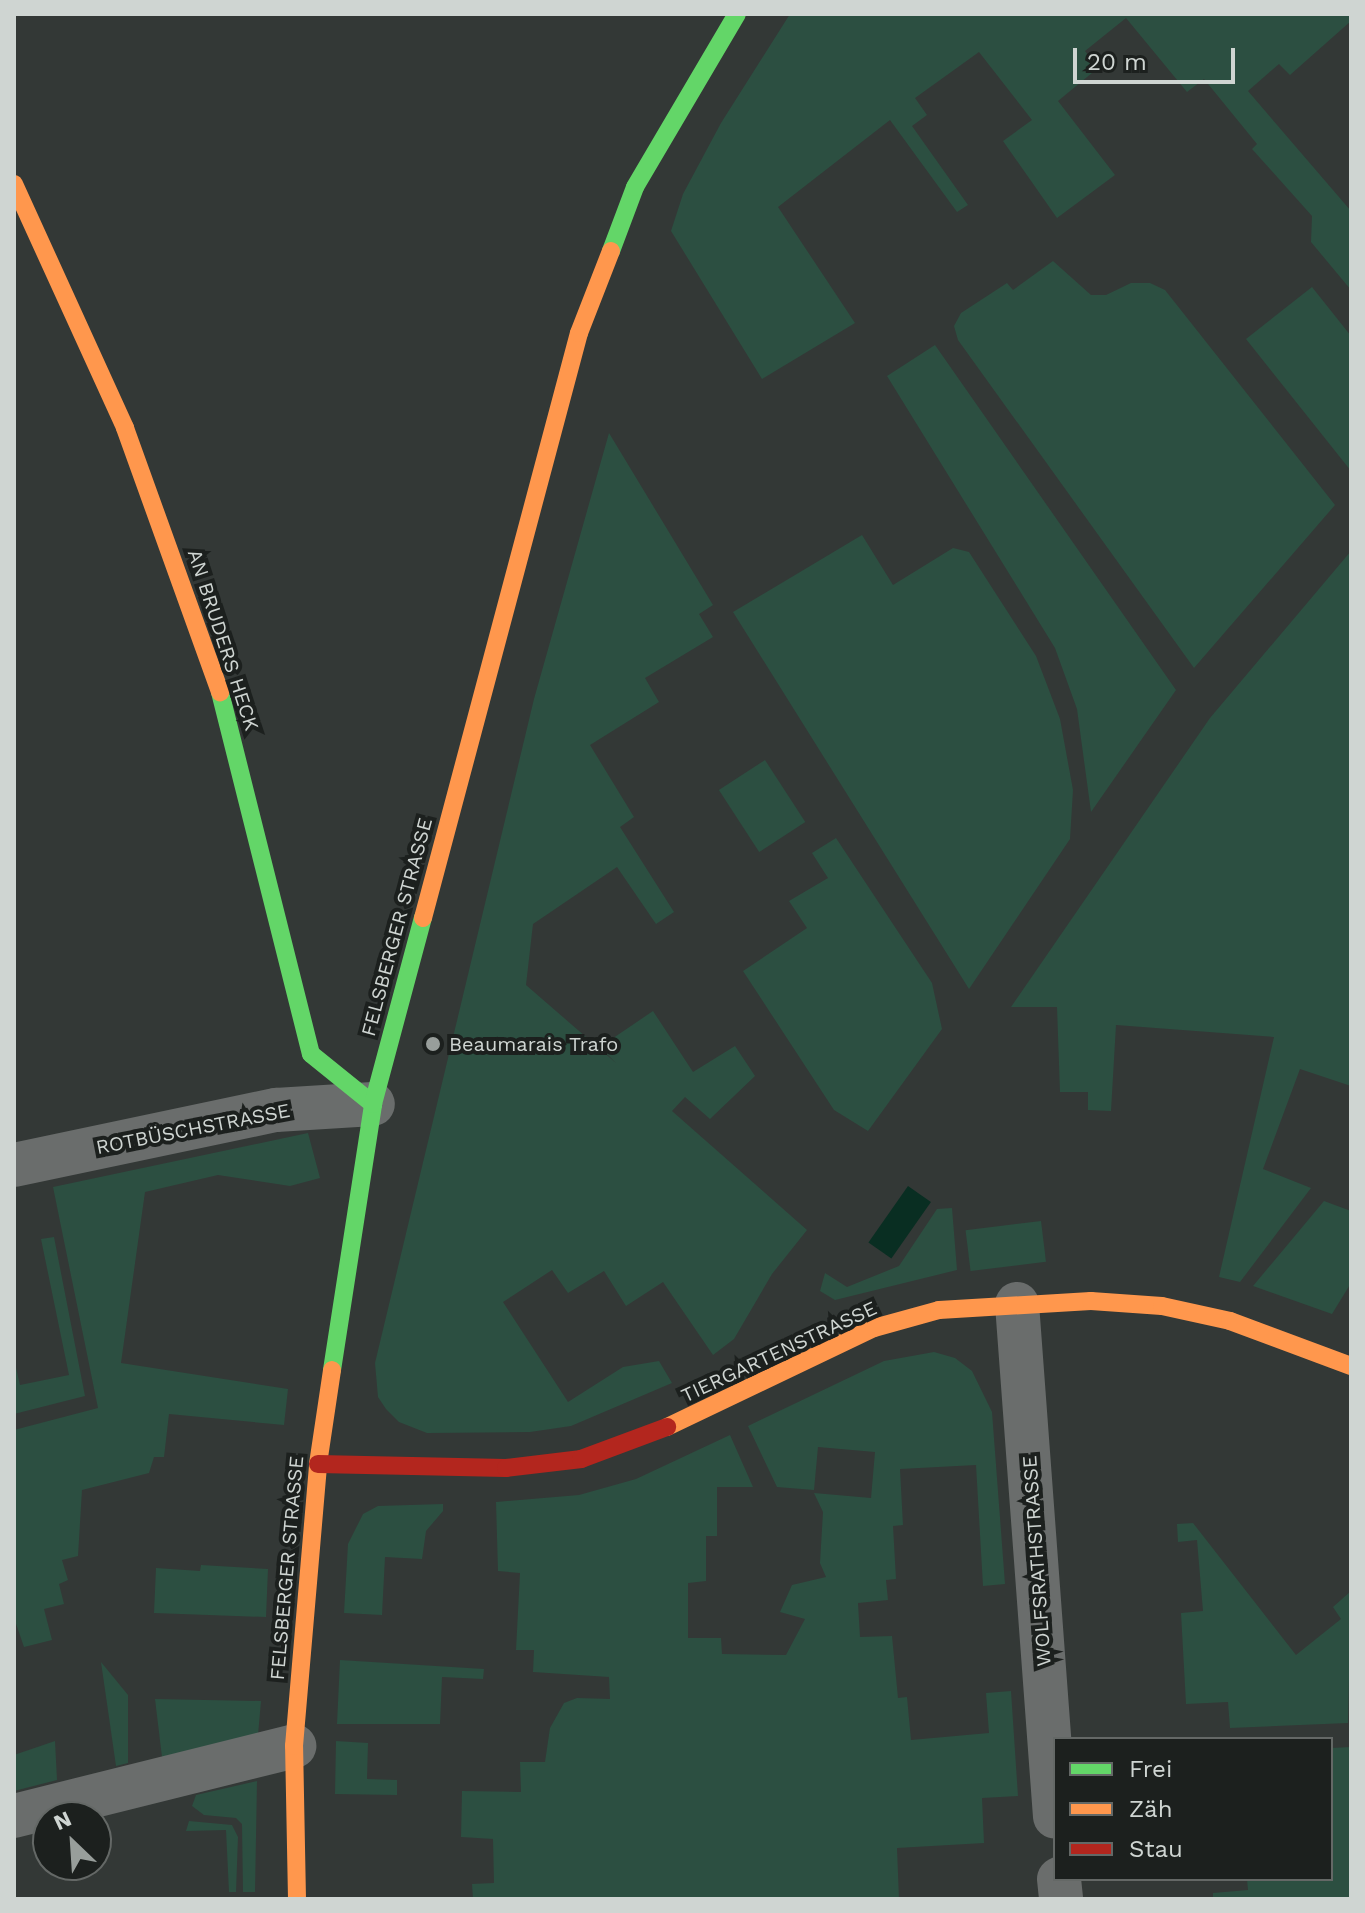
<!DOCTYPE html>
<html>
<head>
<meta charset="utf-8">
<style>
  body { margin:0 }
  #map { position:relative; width:1365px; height:1913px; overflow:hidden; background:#333836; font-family:"Work Sans",sans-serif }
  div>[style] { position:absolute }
  .green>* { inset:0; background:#2c4f41; transform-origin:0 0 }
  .water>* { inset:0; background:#092e22; transform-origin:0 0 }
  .street>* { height:44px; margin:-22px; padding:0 22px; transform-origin:22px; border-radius:22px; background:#6a6d6c }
  .fast>* { height:18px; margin:-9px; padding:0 9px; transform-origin:9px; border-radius:9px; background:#63d668 }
  .slow>* { height:18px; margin:-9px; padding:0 9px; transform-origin:9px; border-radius:9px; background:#ff974d }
  .jam>* { height:18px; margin:-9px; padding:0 9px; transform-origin:9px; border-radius:9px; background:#b3261e }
  .dots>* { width:22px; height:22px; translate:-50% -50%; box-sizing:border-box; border:4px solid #1c201e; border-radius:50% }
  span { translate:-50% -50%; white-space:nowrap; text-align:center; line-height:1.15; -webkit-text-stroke:8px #1c201e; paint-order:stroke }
  .street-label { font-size:20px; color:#cfd5d2 }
  .poi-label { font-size:20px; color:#cfd5d2 }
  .left { translate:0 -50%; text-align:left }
  .frame { position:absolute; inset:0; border:16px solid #cfd5d2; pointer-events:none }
  .legend { position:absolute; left:1053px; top:1737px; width:280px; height:144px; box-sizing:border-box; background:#1c201e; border:2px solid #646866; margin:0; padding:10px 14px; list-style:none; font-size:24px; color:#cfd5d2 }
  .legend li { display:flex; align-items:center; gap:16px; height:40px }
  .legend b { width:40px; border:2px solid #646866 }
  .north { position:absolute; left:32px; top:1801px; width:80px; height:80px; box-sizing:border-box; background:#1c201e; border:2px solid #646866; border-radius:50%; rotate:335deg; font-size:22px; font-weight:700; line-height:32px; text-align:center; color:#cfd5d2 }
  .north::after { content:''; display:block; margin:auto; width:28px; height:36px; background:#989e9b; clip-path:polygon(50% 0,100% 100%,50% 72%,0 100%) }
  .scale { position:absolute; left:1073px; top:48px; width:162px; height:36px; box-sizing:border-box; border:4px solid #cfd5d2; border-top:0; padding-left:10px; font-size:24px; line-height:28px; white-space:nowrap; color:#cfd5d2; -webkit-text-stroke:6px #1c201e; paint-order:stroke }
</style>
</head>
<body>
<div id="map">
  <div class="green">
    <i style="clip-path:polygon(790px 14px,1351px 14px,1351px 21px,1290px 75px,1279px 64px,1248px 91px,1351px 211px,1351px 290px,1311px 242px,1312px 216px,1252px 149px,1257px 144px,1204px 79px,1187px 92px,1126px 18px,1085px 51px,1098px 68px,1058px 101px,1115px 175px,1057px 218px,1003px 141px,1032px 120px,979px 52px,915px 98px,927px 115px,912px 126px,968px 205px,957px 212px,890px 120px,778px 207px,855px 323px,762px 379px,671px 231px,683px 194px,721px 123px)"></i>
    <i style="clip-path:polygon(1053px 261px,1091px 295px,1106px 295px,1131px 283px,1150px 283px,1165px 290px,1335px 505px,1194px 668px,958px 340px,954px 326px,961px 313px,1007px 283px,1013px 290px)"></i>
    <i style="clip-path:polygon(1312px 287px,1351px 336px,1351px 471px,1246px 339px)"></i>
    <i style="clip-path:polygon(935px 345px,1176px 690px,1091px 812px,1077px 709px,1055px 648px,887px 376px)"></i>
    <i style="clip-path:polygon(609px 433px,713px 605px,699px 614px,713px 637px,645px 678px,659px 702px,590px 745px,634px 817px,620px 827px,674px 912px,656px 924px,617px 867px,533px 924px,526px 985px,616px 1063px,600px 1047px,653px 1011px,693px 1072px,735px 1046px,755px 1076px,710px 1119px,685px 1097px,672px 1111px,807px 1230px,772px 1274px,734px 1339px,713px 1355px,663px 1282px,626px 1306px,604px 1271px,568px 1293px,552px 1270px,503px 1302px,568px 1402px,623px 1367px,659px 1361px,672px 1383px,571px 1426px,530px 1432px,427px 1433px,399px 1422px,386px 1409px,378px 1397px,375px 1363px,534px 699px)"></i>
    <i style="clip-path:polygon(862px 535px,893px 585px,953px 548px,969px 552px,1036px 656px,1060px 719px,1073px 790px,1070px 839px,969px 989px,733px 612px)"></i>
    <i style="clip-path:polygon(1351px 551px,1351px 1086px,1300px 1069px,1263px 1169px,1311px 1188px,1240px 1282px,1219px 1277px,1274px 1037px,1116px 1025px,1111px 1111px,1088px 1110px,1088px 1092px,1060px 1092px,1057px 1007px,1011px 1007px,1210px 718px)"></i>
    <i style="left:765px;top:760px;width:74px;height:55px;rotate:57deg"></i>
    <i style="clip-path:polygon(836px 838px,932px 983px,942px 1029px,868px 1131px,834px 1110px,743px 971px,807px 928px,789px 901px,828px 878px,812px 853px)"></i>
    <i style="clip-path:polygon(308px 1133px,320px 1178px,290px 1186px,218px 1175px,145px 1192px,121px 1363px,288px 1389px,284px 1425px,169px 1414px,164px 1457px,154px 1457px,149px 1473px,82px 1490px,78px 1556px,62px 1560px,68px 1580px,59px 1584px,64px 1604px,44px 1609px,52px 1640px,24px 1647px,14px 1618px,14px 1430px,98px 1408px,53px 1187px)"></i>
    <i style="clip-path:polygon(1324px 1201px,1351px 1211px,1351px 1283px,1332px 1314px,1253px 1286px)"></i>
    <i style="clip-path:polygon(952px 1208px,957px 1270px,835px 1300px,820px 1291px,825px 1273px,847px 1287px,899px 1266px,937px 1209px)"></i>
    <i style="left:1041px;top:1221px;width:41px;height:76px;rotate:83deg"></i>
    <i style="clip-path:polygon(54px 1237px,85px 1396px,14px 1414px,14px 1359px,20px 1385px,69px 1375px,41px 1239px)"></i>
    <i style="clip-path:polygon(934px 1352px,955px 1358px,972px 1371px,992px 1412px,1005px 1584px,983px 1586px,976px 1465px,900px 1469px,903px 1525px,893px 1526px,896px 1579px,886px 1580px,888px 1600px,858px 1603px,860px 1637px,892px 1636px,898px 1698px,907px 1697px,911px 1740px,989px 1733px,986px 1693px,1011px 1691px,1018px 1796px,982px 1798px,984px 1843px,897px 1848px,899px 1899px,473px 1899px,472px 1884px,494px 1883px,493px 1839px,461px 1837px,462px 1791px,521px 1792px,520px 1762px,545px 1762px,550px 1728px,564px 1703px,577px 1698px,610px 1699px,609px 1677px,533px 1672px,534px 1650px,516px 1650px,520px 1573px,498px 1571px,496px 1502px,579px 1495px,636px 1479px,730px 1435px,753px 1487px,717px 1487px,717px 1536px,706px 1536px,706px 1581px,688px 1583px,688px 1638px,721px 1638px,722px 1654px,786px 1655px,805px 1619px,780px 1612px,792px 1585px,826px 1577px,820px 1563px,823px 1512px,814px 1493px,871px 1498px,875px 1452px,818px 1447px,814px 1490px,777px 1487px,748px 1426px,884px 1361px)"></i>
    <i style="clip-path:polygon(443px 1504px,443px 1511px,426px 1531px,422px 1559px,385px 1557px,382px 1615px,344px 1613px,348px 1544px,363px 1514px,378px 1506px)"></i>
    <i style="clip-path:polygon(1193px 1523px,1296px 1655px,1341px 1619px,1333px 1607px,1351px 1591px,1348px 1723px,1230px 1728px,1228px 1702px,1186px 1704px,1181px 1613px,1203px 1611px,1197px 1540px,1178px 1542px,1177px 1524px)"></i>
    <i style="clip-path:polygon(201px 1565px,268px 1569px,266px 1617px,154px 1613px,156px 1568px,200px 1571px)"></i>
    <i style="clip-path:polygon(340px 1660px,484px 1669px,483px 1679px,442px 1677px,440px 1724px,337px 1724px)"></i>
    <i style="clip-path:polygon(101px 1662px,128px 1695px,128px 1763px,116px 1766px)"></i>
    <i style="clip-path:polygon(155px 1699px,261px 1701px,258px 1735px,162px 1757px)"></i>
    <i style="clip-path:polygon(55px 1741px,57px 1780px,14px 1791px,14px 1755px)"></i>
    <i style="clip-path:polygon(336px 1741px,368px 1743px,367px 1779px,397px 1780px,397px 1795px,335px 1794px)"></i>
    <i style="clip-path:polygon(1351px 1747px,1351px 1899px,1213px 1899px,1213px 1893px,1248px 1890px,1247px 1879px,1331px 1879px,1331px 1748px)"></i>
    <i style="clip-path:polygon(257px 1781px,255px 1892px,243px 1892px,242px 1824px,236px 1818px,204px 1815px,192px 1806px,196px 1795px)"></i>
    <i style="clip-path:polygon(189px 1821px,232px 1825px,238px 1837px,236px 1892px,229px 1892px,226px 1830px,186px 1831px)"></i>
  </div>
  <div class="water">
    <i style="left:908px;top:1186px;width:28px;height:69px;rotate:35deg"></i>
  </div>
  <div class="street">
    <i style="left:14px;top:1165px;width:268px;rotate:-11.9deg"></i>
    <i style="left:276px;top:1110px;width:97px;rotate:-3.5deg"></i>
    <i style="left:1017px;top:1304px;width:514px;rotate:85.76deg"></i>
    <i style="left:14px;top:1816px;width:289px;rotate:-14deg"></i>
    <i style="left:1059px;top:1879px;width:20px;rotate:84deg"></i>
  </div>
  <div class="fast">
    <i style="left:611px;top:251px;width:68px;rotate:-69.4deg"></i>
    <i style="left:635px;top:187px;width:201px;rotate:-59.5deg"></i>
    <i style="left:220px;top:692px;width:373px;rotate:75.9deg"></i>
    <i style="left:311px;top:1054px;width:80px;rotate:38.9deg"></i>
    <i style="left:332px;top:1370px;width:269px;rotate:-81.2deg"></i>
    <i style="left:373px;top:1104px;width:193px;rotate:-75deg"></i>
  </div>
  <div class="slow">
    <i style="left:14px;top:184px;width:268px;rotate:65.5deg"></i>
    <i style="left:125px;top:428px;width:281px;rotate:70.2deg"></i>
    <i style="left:423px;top:918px;width:605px;rotate:-75.07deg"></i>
    <i style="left:579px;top:333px;width:88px;rotate:-68.7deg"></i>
    <i style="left:667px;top:1427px;width:229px;rotate:-25.6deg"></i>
    <i style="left:874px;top:1328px;width:67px;rotate:-15.5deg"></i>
    <i style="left:939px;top:1310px;width:152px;rotate:-3.4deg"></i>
    <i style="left:1091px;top:1301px;width:71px;rotate:4deg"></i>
    <i style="left:1162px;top:1306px;width:70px;rotate:12.4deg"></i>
    <i style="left:1230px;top:1321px;width:129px;rotate:20.4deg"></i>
    <i style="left:297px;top:1899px;width:153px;rotate:-91.1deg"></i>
    <i style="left:294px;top:1746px;width:283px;rotate:-85.1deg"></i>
    <i style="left:318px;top:1464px;width:95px;rotate:-81.5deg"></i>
  </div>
  <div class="jam">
    <i style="left:318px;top:1464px;width:188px;rotate:1.2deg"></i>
    <i style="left:506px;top:1468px;width:76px;rotate:-6.8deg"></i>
    <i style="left:581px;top:1459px;width:92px;rotate:-20.4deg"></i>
  </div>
  <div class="dots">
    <i style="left:433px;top:1044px;background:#989e9b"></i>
  </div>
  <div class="street-label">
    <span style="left:223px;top:640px;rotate:72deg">AN BRUDERS HECK</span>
    <span style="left:397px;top:927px;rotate:-75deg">FELSBERGER STRASSE</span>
    <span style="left:193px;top:1129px;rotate:-11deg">ROTBÜSCHSTRASSE</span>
    <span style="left:779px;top:1352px;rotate:-25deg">TIERGARTENSTRASSE</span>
    <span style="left:1037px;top:1561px;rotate:-94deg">WOLFSRATHSTRASSE</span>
    <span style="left:287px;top:1568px;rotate:-85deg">FELSBERGER STRASSE</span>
  </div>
  <div class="poi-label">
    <span class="left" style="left:449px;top:1044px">Beaumarais Trafo</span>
  </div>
  <div class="frame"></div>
  <ul class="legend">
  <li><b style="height:10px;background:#63d668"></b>Frei</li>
  <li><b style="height:10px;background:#ff974d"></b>Zäh</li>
  <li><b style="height:10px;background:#b3261e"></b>Stau</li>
  </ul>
  <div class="north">N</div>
  <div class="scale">20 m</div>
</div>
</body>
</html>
